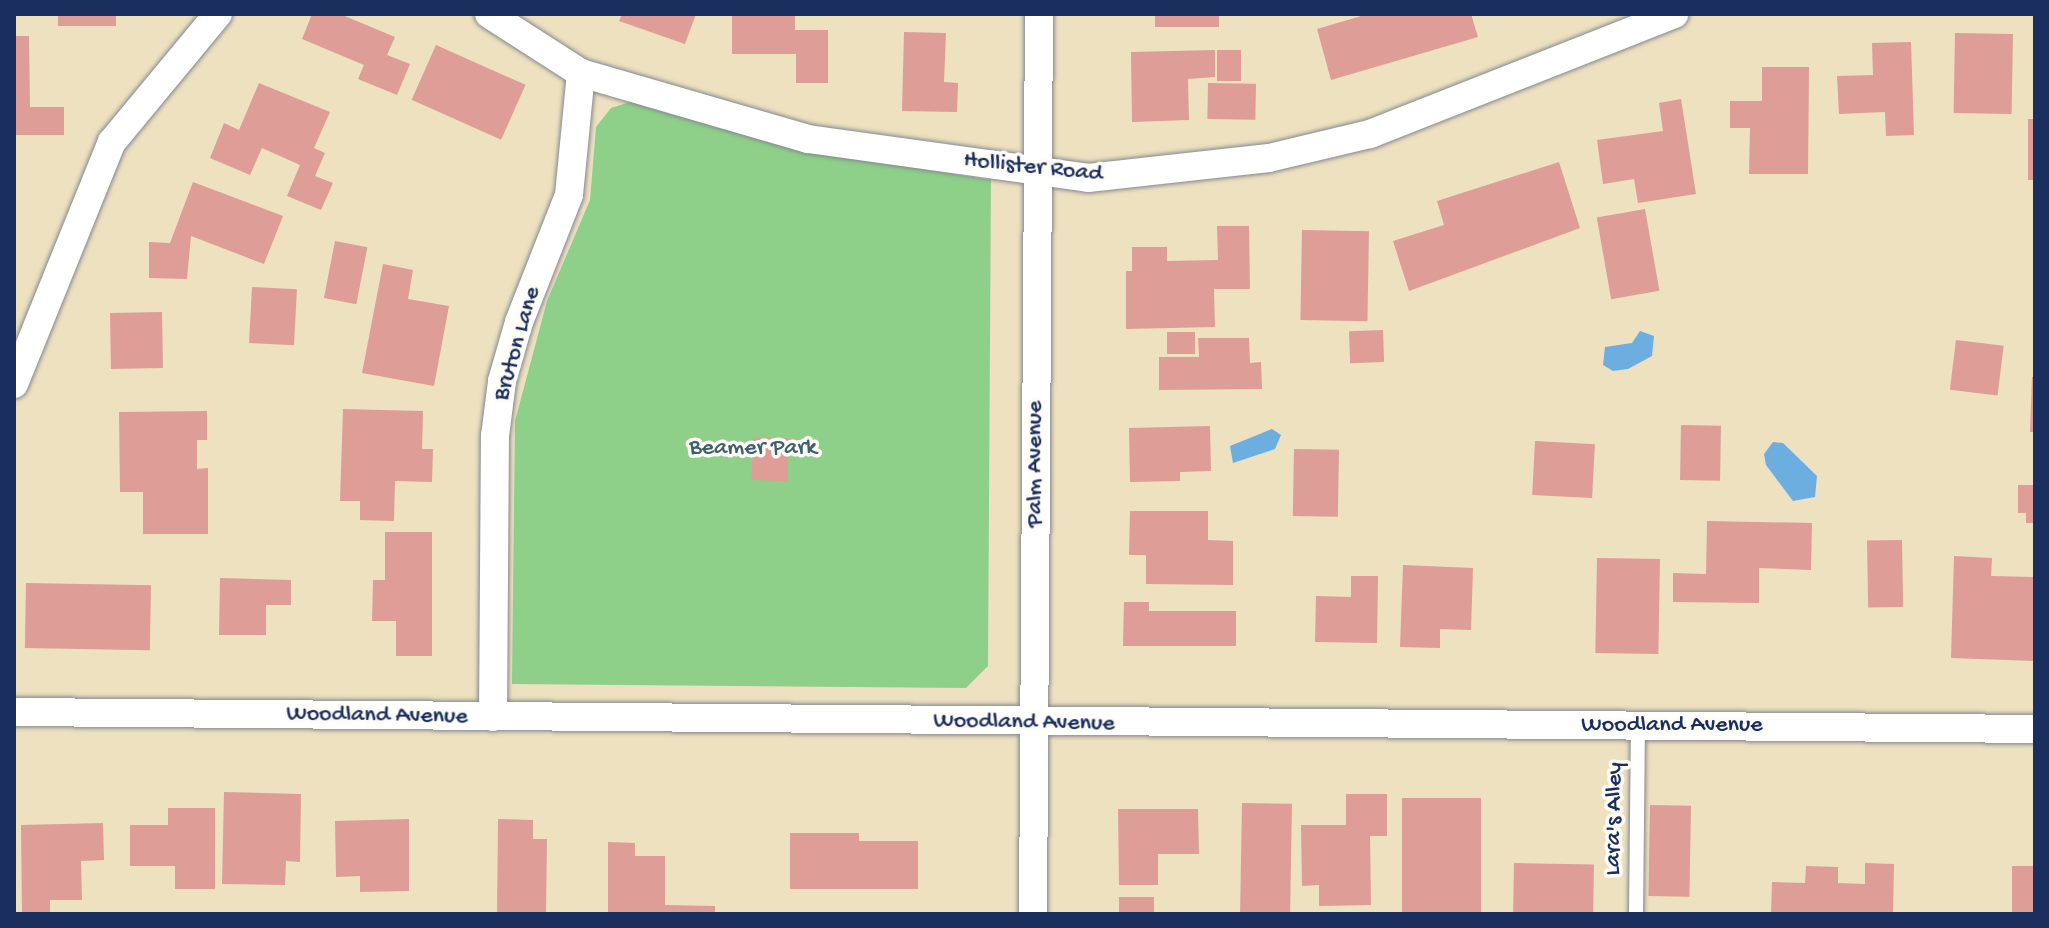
<!DOCTYPE html>
<html>
<head>
<meta charset="utf-8">
<style>
  body { margin:0 }
  #map { position:relative; width:2049px; height:928px; overflow:hidden; background:#ede1c0; font-family:"Gochi Hand",sans-serif }
  div>[style] { position:absolute }
  .green>* { inset:0; background:#8ed089 }
  .water>* { inset:0; background:#6daee1 }
  .building>* { inset:0; background:#de9d97; transform-origin:0 0 }
  .roads { filter:drop-shadow(0 0 2px #84888f) drop-shadow(0 0 2px #84888f) }
  .lane>* { height:14px; margin:-7px; padding:0 7px; transform-origin:7px; border-radius:7px; background:#fff }
  .street>* { height:28px; margin:-14px; padding:0 14px; transform-origin:14px; border-radius:14px; background:#fff }
  span { translate:-50% -50%; white-space:nowrap; text-align:center; line-height:1.15; -webkit-text-stroke:7px #fdfcf7; paint-order:stroke }
  .street-label { font-size:24px; color:#1b2f5e }
  .park-label { font-size:24px; color:#3e5f6b }
  .frame { position:absolute; inset:0; border:16px solid #1b2f5e; pointer-events:none }
</style>
</head>
<body>
<div id="map">
  <div class="green">
    <i style="clip-path:polygon(630px 102px,789px 148px,991px 180px,988px 666px,966px 688px,512px 684px,515px 421px,547px 301px,590px 200px,596px 127px,611px 108px)"></i>
  </div>
  <div class="water">
    <i style="clip-path:polygon(1640px 331px,1654px 336px,1652px 356px,1628px 369px,1613px 371px,1603px 365px,1605px 347px,1632px 343px)"></i>
    <i style="clip-path:polygon(1272px 429px,1281px 435px,1275px 449px,1233px 463px,1230px 446px)"></i>
    <i style="clip-path:polygon(1773px 442px,1783px 443px,1817px 476px,1815px 497px,1793px 501px,1766px 465px,1764px 454px)"></i>
  </div>
  <div class="building">
    <i style="left:58px;top:14px;width:58px;height:12px"></i>
    <i style="clip-path:polygon(312px 14px,340px 14px,395px 37px,387px 55px,410px 64px,397px 95px,358px 79px,364px 65px,302px 39px)"></i>
    <i style="clip-path:polygon(622px 14px,696px 14px,685px 44px,619px 21px)"></i>
    <i style="clip-path:polygon(732px 14px,795px 14px,795px 30px,828px 30px,828px 83px,796px 83px,796px 54px,732px 54px)"></i>
    <i style="left:1155px;top:14px;width:64px;height:13px"></i>
    <i style="clip-path:polygon(1368px 14px,1471px 14px,1478px 37px,1331px 80px,1317px 29px)"></i>
    <i style="clip-path:polygon(904px 32px,946px 33px,944px 82px,958px 83px,957px 112px,902px 111px)"></i>
    <i style="left:1955px;top:33px;width:58px;height:80px;rotate:1deg"></i>
    <i style="clip-path:polygon(14px 36px,29px 36px,30px 107px,64px 107px,64px 135px,14px 135px)"></i>
    <i style="clip-path:polygon(1911px 42px,1914px 135px,1886px 136px,1885px 112px,1839px 114px,1837px 76px,1873px 75px,1872px 43px)"></i>
    <i style="left:436px;top:45px;width:98px;height:60px;rotate:24deg"></i>
    <i style="clip-path:polygon(1215px 50px,1215px 77px,1188px 79px,1189px 120px,1132px 122px,1131px 52px)"></i>
    <i style="left:1217px;top:50px;width:24px;height:31px"></i>
    <i style="clip-path:polygon(1762px 67px,1809px 67px,1808px 174px,1749px 174px,1750px 128px,1730px 128px,1730px 101px,1762px 101px)"></i>
    <i style="clip-path:polygon(259px 83px,330px 112px,314px 148px,325px 153px,315px 176px,333px 183px,321px 210px,287px 196px,300px 165px,262px 148px,250px 175px,210px 158px,224px 123px,239px 130px)"></i>
    <i style="left:1208px;top:83px;width:48px;height:36px;rotate:1deg"></i>
    <i style="clip-path:polygon(1681px 99px,1696px 194px,1638px 203px,1634px 179px,1603px 184px,1597px 140px,1663px 131px,1659px 103px)"></i>
    <i style="left:2028px;top:119px;width:7px;height:61px"></i>
    <i style="clip-path:polygon(1559px 162px,1580px 228px,1409px 291px,1393px 241px,1444px 225px,1437px 201px)"></i>
    <i style="clip-path:polygon(193px 182px,283px 216px,264px 264px,191px 236px,187px 279px,149px 278px,149px 242px,170px 243px)"></i>
    <i style="left:1645px;top:209px;width:83px;height:49px;rotate:80deg"></i>
    <i style="clip-path:polygon(1217px 226px,1249px 226px,1250px 289px,1214px 289px,1215px 327px,1126px 329px,1126px 271px,1132px 271px,1132px 247px,1167px 247px,1167px 261px,1218px 260px)"></i>
    <i style="left:1302px;top:230px;width:67px;height:90px;rotate:1deg"></i>
    <i style="left:335px;top:241px;width:33px;height:58px;rotate:11deg"></i>
    <i style="clip-path:polygon(383px 264px,413px 270px,408px 299px,449px 306px,434px 386px,362px 373px)"></i>
    <i style="left:252px;top:287px;width:45px;height:56px;rotate:3deg"></i>
    <i style="left:162px;top:312px;width:56px;height:52px;rotate:89deg"></i>
    <i style="left:1383px;top:330px;width:32px;height:34px;rotate:88deg"></i>
    <i style="left:1195px;top:332px;width:22px;height:28px;rotate:90deg"></i>
    <i style="clip-path:polygon(1198px 338px,1249px 338px,1250px 363px,1261px 362px,1262px 389px,1159px 390px,1159px 357px,1199px 357px)"></i>
    <i style="left:1956px;top:340px;width:48px;height:50px;rotate:7deg"></i>
    <i style="clip-path:polygon(2032px 377px,2035px 377px,2035px 432px,2030px 432px)"></i>
    <i style="clip-path:polygon(343px 409px,423px 411px,422px 449px,433px 449px,432px 482px,395px 481px,394px 521px,360px 520px,360px 501px,340px 501px)"></i>
    <i style="clip-path:polygon(207px 411px,207px 440px,197px 440px,197px 469px,208px 468px,208px 534px,143px 534px,143px 492px,120px 492px,119px 412px)"></i>
    <i style="left:1681px;top:425px;width:40px;height:55px;rotate:1deg"></i>
    <i style="clip-path:polygon(1210px 426px,1211px 471px,1180px 472px,1180px 481px,1130px 482px,1129px 428px)"></i>
    <i style="left:753px;top:437px;width:36px;height:43px;rotate:2deg"></i>
    <i style="left:1535px;top:441px;width:60px;height:54px;rotate:3deg"></i>
    <i style="left:1294px;top:449px;width:45px;height:67px;rotate:1deg"></i>
    <i style="clip-path:polygon(2018px 485px,2035px 485px,2035px 523px,2026px 523px,2026px 513px,2018px 513px)"></i>
    <i style="clip-path:polygon(1130px 511px,1208px 511px,1208px 540px,1233px 541px,1233px 585px,1146px 584px,1146px 555px,1129px 555px)"></i>
    <i style="clip-path:polygon(1707px 521px,1812px 523px,1811px 570px,1759px 568px,1759px 603px,1673px 602px,1673px 573px,1706px 574px)"></i>
    <i style="clip-path:polygon(385px 532px,432px 532px,432px 656px,396px 656px,396px 621px,372px 621px,373px 580px,385px 580px)"></i>
    <i style="left:1902px;top:540px;width:67px;height:35px;rotate:89deg"></i>
    <i style="clip-path:polygon(1954px 556px,1992px 558px,1991px 576px,2035px 577px,2035px 661px,1951px 658px)"></i>
    <i style="left:1597px;top:558px;width:63px;height:95px;rotate:1deg"></i>
    <i style="clip-path:polygon(1403px 565px,1473px 568px,1471px 630px,1440px 629px,1440px 648px,1400px 647px)"></i>
    <i style="clip-path:polygon(1351px 576px,1378px 576px,1377px 643px,1315px 642px,1316px 596px,1351px 597px)"></i>
    <i style="clip-path:polygon(220px 578px,291px 580px,291px 605px,266px 605px,266px 635px,219px 635px)"></i>
    <i style="left:26px;top:583px;width:125px;height:65px;rotate:1deg"></i>
    <i style="clip-path:polygon(1124px 602px,1149px 602px,1149px 611px,1236px 611px,1236px 646px,1123px 646px)"></i>
    <i style="clip-path:polygon(224px 792px,301px 794px,300px 862px,286px 861px,285px 885px,222px 884px)"></i>
    <i style="clip-path:polygon(1346px 794px,1387px 794px,1387px 836px,1370px 836px,1371px 905px,1319px 906px,1319px 885px,1302px 886px,1301px 825px,1346px 825px)"></i>
    <i style="left:1481px;top:798px;width:116px;height:79px;rotate:90deg"></i>
    <i style="left:1242px;top:803px;width:50px;height:111px;rotate:1deg"></i>
    <i style="left:1650px;top:805px;width:41px;height:91px;rotate:1deg"></i>
    <i style="clip-path:polygon(168px 808px,215px 808px,215px 889px,175px 889px,175px 866px,130px 866px,130px 825px,168px 825px)"></i>
    <i style="clip-path:polygon(1118px 809px,1198px 809px,1199px 854px,1158px 854px,1158px 885px,1119px 885px)"></i>
    <i style="clip-path:polygon(409px 819px,409px 891px,360px 892px,360px 876px,336px 877px,335px 821px)"></i>
    <i style="clip-path:polygon(498px 819px,533px 820px,533px 839px,547px 839px,546px 914px,497px 914px)"></i>
    <i style="clip-path:polygon(103px 823px,104px 860px,81px 861px,82px 900px,50px 900px,50px 914px,22px 914px,21px 825px)"></i>
    <i style="clip-path:polygon(790px 833px,859px 833px,859px 841px,918px 841px,918px 889px,790px 889px)"></i>
    <i style="clip-path:polygon(608px 842px,635px 843px,635px 856px,665px 856px,665px 905px,715px 906px,715px 914px,608px 914px)"></i>
    <i style="left:1514px;top:863px;width:80px;height:51px;rotate:1deg"></i>
    <i style="clip-path:polygon(1865px 863px,1894px 864px,1893px 914px,1771px 914px,1772px 882px,1805px 883px,1806px 866px,1838px 867px,1838px 883px,1865px 884px)"></i>
    <i style="left:2012px;top:866px;width:23px;height:48px"></i>
    <i style="left:1119px;top:897px;width:35px;height:17px"></i>
  </div>
  <div class="roads">
    <div class="lane">
      <i style="left:1636px;top:914px;width:189px;rotate:-89.4deg"></i>
    </div>
    <div class="street">
      <i style="left:489px;top:14px;width:109px;rotate:32.7deg"></i>
      <i style="left:581px;top:73px;width:236px;rotate:16.2deg"></i>
      <i style="left:808px;top:139px;width:283px;rotate:7.9deg"></i>
      <i style="left:1088px;top:178px;width:182px;rotate:-6.3deg"></i>
      <i style="left:1269px;top:158px;width:104px;rotate:-13.4deg"></i>
      <i style="left:1370px;top:134px;width:327px;rotate:-21.5deg"></i>
      <i style="left:14px;top:384px;width:261px;rotate:-68deg"></i>
      <i style="left:112px;top:142px;width:166px;rotate:-50.4deg"></i>
      <i style="left:14px;top:712px;width:2021px;rotate:0.48deg"></i>
      <i style="left:493px;top:717px;width:281px;rotate:-89.6deg"></i>
      <i style="left:495px;top:436px;width:55px;rotate:-82.7deg"></i>
      <i style="left:502px;top:381px;width:61px;rotate:-73.9deg"></i>
      <i style="left:519px;top:322px;width:136px;rotate:-68.5deg"></i>
      <i style="left:569px;top:195px;width:123px;rotate:-84.4deg"></i>
      <i style="left:1033px;top:914px;width:900px;rotate:-89.62deg"></i>
    </div>
  </div>
  <div class="street-label">
    <span style="left:1033px;top:168px;rotate:6deg">Hollister Road</span>
    <span style="left:518px;top:344px;rotate:-74deg">Bruton Lane</span>
    <span style="left:1036px;top:464px;rotate:-90deg">Palm Avenue</span>
    <span style="left:377px;top:716px;rotate:1deg">Woodland Avenue</span>
    <span style="left:1024px;top:723px;rotate:1deg">Woodland Avenue</span>
    <span style="left:1672px;top:726px">Woodland Avenue</span>
    <span style="left:1615px;top:819px;rotate:-89deg">Lara's Alley</span>
  </div>
  <div class="park-label">
    <span style="left:753px;top:449px">Beamer Park</span>
  </div>
  <div class="frame"></div>
</div>
</body>
</html>
